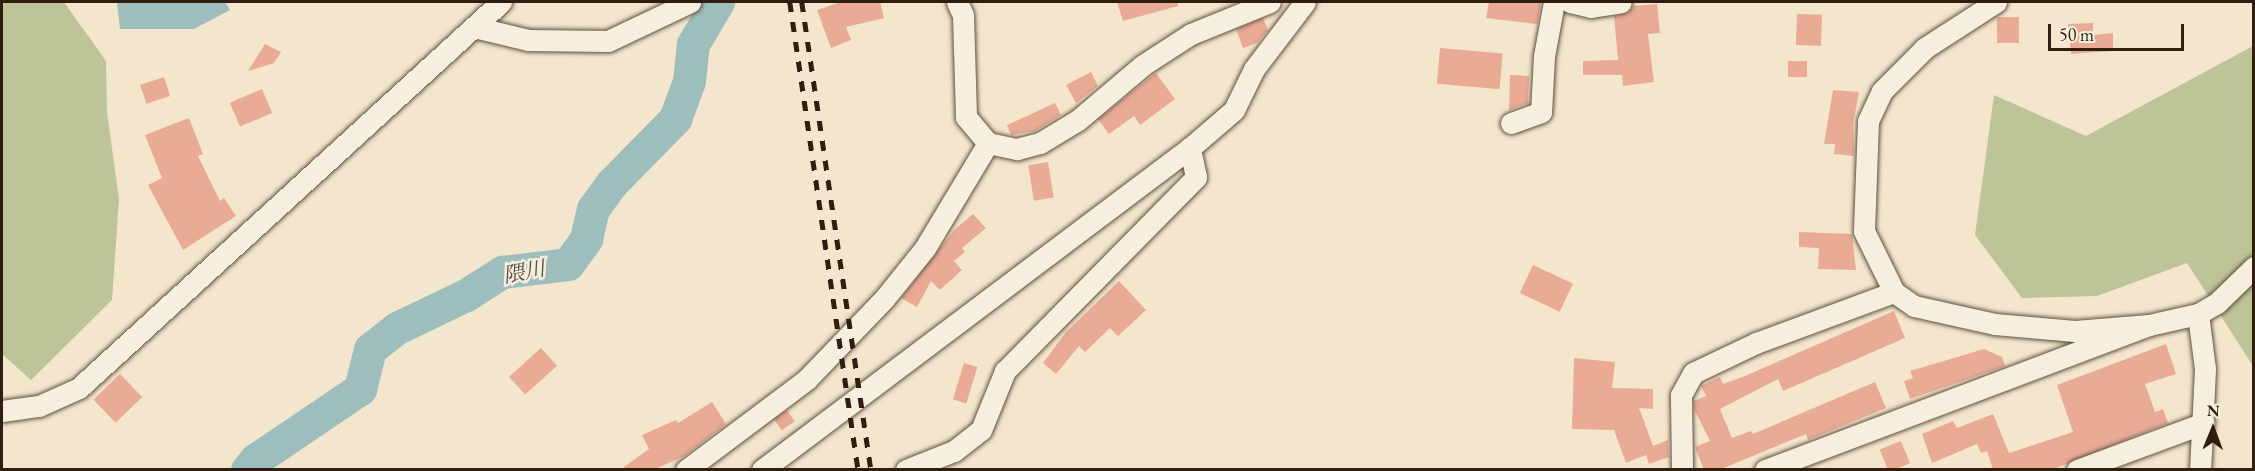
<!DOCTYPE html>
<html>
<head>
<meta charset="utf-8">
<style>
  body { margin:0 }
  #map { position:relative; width:2255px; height:471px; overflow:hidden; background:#f3e6cd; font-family:"EB Garamond","Noto Serif JP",serif }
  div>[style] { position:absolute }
  .green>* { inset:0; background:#bdc497 }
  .water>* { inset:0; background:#9dbebd }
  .river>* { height:33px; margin:-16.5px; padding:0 16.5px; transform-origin:16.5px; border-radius:16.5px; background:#9dbebd }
  .building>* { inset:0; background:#eaab95; transform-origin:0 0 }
  .roads { filter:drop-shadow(0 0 2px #60503f) drop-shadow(0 0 2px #60503f) }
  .minor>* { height:21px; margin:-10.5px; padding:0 10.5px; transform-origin:10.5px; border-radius:10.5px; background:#f7efde }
  .rail>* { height:4.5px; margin-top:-2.25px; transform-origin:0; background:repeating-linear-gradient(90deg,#2f1e10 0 10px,transparent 0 20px) }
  span { translate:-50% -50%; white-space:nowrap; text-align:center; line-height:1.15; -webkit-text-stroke:5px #f7efde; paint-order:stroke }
  .water-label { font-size:21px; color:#504e44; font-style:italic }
  .frame { position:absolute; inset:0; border:3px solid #2f1e10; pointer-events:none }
  .north { position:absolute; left:2183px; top:399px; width:60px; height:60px; -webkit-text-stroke:4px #f7efde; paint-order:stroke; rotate:1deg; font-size:16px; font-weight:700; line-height:24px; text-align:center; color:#2f1e10 }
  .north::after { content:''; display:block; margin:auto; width:21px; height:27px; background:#2f1e10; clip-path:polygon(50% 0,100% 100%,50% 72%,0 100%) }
  .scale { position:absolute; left:2048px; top:24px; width:136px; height:27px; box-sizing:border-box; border:3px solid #2f1e10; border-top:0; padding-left:8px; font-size:18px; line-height:21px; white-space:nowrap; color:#2f1e10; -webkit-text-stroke:4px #f7efde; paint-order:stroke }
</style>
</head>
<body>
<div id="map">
  <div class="green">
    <i style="clip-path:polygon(2px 2px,64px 2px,106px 61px,107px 112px,119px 199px,112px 300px,31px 380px,2px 354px)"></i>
    <i style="clip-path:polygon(2253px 46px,2253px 366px,2187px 263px,2097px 296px,2022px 298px,1975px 235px,1994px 95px,2086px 136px)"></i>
  </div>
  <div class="water">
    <i style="clip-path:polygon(117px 2px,225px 2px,230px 10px,194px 29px,120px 29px)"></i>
  </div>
  <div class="river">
    <i style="left:247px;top:470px;width:13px;rotate:-51deg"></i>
    <i style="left:255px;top:460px;width:127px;rotate:-34.1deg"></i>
    <i style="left:360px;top:389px;width:41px;rotate:-76deg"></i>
    <i style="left:370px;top:349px;width:34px;rotate:-38deg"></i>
    <i style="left:397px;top:328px;width:76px;rotate:-25.6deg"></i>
    <i style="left:466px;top:295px;width:43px;rotate:-32.6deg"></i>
    <i style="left:502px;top:272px;width:66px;rotate:-6.9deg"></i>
    <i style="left:568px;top:264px;width:31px;rotate:-54deg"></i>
    <i style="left:586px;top:239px;width:31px;rotate:-77deg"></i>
    <i style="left:593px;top:209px;width:32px;rotate:-54deg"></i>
    <i style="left:612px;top:183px;width:90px;rotate:-45.5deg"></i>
    <i style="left:675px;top:119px;width:40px;rotate:-69.8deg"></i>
    <i style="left:689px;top:81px;width:37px;rotate:-84deg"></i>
    <i style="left:693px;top:44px;width:49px;rotate:-59.2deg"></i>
  </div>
  <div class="building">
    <i style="clip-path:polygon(841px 2px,880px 2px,884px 18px,846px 27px,851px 40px,831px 48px,817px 10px)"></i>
    <i style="clip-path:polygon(1117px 2px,1178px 2px,1178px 6px,1123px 21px)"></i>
    <i style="clip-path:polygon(1489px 2px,1541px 2px,1537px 24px,1486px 18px)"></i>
    <i style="clip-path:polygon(1657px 4px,1660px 33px,1648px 34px,1654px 82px,1623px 86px,1622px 75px,1583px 75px,1583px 61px,1618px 60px,1614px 16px,1629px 12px,1633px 6px)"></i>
    <i style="left:1797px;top:14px;width:25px;height:31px;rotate:2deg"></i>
    <i style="left:1997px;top:17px;width:22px;height:26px"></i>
    <i style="clip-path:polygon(1263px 18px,1268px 30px,1257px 43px,1243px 48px,1236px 29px)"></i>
    <i style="clip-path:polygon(2093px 23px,2093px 35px,2113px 33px,2113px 51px,2071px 54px,2068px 24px)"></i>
    <i style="clip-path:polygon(265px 44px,281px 52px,274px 63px,248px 71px)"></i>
    <i style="left:1440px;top:48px;width:63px;height:36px;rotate:5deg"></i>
    <i style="left:1788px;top:61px;width:19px;height:16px"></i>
    <i style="clip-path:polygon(1091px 72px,1098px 86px,1076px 103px,1066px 85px)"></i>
    <i style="clip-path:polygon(1156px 73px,1175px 99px,1140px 125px,1134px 116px,1109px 134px,1098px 119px)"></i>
    <i style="clip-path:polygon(1510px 75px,1529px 76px,1528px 103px,1509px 110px)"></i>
    <i style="left:164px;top:77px;width:20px;height:25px;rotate:72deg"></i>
    <i style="left:262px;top:89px;width:26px;height:35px;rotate:67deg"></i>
    <i style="clip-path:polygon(1833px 90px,1859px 92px,1853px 124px,1854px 156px,1834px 154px,1835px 144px,1824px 144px)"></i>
    <i style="clip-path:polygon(1055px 103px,1061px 115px,1035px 131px,1011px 135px,1007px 125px)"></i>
    <i style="clip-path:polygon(189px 118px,203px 154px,198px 156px,220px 201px,224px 198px,236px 216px,183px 250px,148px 185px,162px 178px,145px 135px)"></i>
    <i style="left:1048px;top:162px;width:36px;height:20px;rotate:81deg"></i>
    <i style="clip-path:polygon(973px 214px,986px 228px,962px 248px,965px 252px,954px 261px,962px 270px,940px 290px,931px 281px,917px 307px,901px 298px,954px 230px)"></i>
    <i style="clip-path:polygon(1799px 232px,1852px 234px,1856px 270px,1818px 269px,1819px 248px,1799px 247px)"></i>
    <i style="left:1533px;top:265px;width:44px;height:31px;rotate:25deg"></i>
    <i style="clip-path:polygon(1119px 281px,1146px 310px,1118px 336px,1110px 328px,1085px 352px,1079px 346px,1056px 374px,1043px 363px,1066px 332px)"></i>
    <i style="clip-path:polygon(1894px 311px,1905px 338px,1783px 391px,1778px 379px,1720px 409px,1732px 438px,1751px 431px,1753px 434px,1875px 382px,1886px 408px,1808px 440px,1806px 434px,1719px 470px,1704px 470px,1695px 447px,1710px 441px,1694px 409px,1694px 401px,1706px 396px,1701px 386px,1720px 377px,1723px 384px,1745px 376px)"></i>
    <i style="clip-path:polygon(2166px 344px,2176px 374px,2145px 384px,2155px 412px,2163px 409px,2168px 423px,2051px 470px,1993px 470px,1987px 451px,1981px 453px,1977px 444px,1932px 463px,1922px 434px,1953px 421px,1957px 428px,1993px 414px,2009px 453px,2073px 432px,2057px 385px)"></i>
    <i style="left:541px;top:348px;width:24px;height:43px;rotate:48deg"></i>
    <i style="clip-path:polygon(1984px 349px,2002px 357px,2005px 366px,1910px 399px,1904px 381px,1913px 378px,1910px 371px)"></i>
    <i style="clip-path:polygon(1574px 358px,1615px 362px,1612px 388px,1653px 389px,1653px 409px,1639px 408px,1653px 446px,1668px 440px,1669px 457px,1649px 464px,1646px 455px,1626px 463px,1614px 430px,1572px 429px)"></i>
    <i style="left:964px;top:363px;width:14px;height:38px;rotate:17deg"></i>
    <i style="left:120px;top:374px;width:32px;height:37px;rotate:46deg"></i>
    <i style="clip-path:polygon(712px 402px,726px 424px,684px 456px,653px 470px,620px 470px,649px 449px,642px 435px,676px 420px,678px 423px)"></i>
    <i style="left:787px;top:410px;width:14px;height:16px;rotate:56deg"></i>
    <i style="left:1901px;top:441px;width:24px;height:23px;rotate:68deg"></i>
  </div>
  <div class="roads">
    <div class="minor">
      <i style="left:957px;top:2px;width:14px;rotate:65deg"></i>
      <i style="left:963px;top:15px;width:102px;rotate:88.3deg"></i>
      <i style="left:966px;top:117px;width:34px;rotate:50deg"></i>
      <i style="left:988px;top:143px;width:30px;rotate:12deg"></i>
      <i style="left:1017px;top:149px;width:24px;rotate:-15deg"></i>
      <i style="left:1040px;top:143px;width:44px;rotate:-31.2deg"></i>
      <i style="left:1078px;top:120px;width:85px;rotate:-40.2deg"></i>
      <i style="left:1143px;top:65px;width:57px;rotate:-32.9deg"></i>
      <i style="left:1191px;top:34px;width:85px;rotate:-22.1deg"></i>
      <i style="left:1570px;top:2px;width:22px;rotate:13deg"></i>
      <i style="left:1591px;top:7px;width:30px;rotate:-9deg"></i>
      <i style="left:1996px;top:2px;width:85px;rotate:147.1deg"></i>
      <i style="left:1925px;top:48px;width:61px;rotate:135deg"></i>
      <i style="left:1882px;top:91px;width:33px;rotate:115deg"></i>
      <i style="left:1868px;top:121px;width:110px;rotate:92.1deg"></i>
      <i style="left:1864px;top:231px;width:68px;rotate:63.8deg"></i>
      <i style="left:1894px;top:292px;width:24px;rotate:35deg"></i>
      <i style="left:1914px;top:306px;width:83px;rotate:12.5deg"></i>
      <i style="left:1995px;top:324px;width:80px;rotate:5deg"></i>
      <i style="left:2075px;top:331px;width:74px;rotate:-4.6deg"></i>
      <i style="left:474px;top:27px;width:56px;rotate:13.5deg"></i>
      <i style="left:528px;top:40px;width:80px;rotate:0.7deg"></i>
      <i style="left:608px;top:41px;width:91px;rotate:-25.4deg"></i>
      <i style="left:1511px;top:123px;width:32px;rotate:-20deg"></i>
      <i style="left:1541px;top:112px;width:56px;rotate:-86.9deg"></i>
      <i style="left:1544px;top:56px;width:55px;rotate:-79.5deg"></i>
      <i style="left:2198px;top:314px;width:55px;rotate:82.7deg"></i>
      <i style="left:2205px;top:369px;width:101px;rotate:92.8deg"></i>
      <i style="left:2px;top:411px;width:37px;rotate:-8deg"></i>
      <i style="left:39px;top:406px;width:44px;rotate:-24.2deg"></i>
      <i style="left:79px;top:388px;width:572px;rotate:-42.45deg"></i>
      <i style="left:686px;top:470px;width:151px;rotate:-36.9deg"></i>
      <i style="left:807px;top:379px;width:111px;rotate:-46.1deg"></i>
      <i style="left:884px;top:299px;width:65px;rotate:-51.2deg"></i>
      <i style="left:925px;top:248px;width:122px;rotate:-59deg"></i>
      <i style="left:762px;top:470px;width:536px;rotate:-36.96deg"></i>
      <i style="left:1190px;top:148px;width:58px;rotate:-40.8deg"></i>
      <i style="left:1234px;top:110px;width:46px;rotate:-64deg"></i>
      <i style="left:1254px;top:69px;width:84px;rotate:-52.7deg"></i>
      <i style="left:906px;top:470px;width:52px;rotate:-21.6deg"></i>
      <i style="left:954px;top:451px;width:34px;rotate:-38deg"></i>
      <i style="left:981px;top:430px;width:64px;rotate:-67.9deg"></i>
      <i style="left:1005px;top:371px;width:272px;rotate:-45.4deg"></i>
      <i style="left:1196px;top:177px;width:30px;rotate:-102deg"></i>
      <i style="left:1682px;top:470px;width:75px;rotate:-90.8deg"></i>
      <i style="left:1681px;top:395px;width:25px;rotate:-61deg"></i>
      <i style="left:1693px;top:373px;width:70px;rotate:-25.5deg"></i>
      <i style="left:1756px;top:343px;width:147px;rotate:-20.3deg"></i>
      <i style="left:1765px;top:470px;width:410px;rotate:-20.7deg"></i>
      <i style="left:2149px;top:325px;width:50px;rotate:-12.7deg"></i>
      <i style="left:2198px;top:314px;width:22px;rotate:-30deg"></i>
      <i style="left:2217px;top:303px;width:52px;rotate:-44.2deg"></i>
      <i style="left:2077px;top:470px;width:135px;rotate:-20.3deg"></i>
    </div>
  </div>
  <div class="rail">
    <i style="left:790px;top:2px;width:473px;rotate:81.7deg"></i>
    <i style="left:802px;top:2px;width:473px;rotate:81.6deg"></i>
  </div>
  <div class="water-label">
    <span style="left:524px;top:272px;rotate:-11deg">隈川</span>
  </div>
  <div class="frame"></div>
  <div class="north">N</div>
  <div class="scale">50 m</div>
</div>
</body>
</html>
